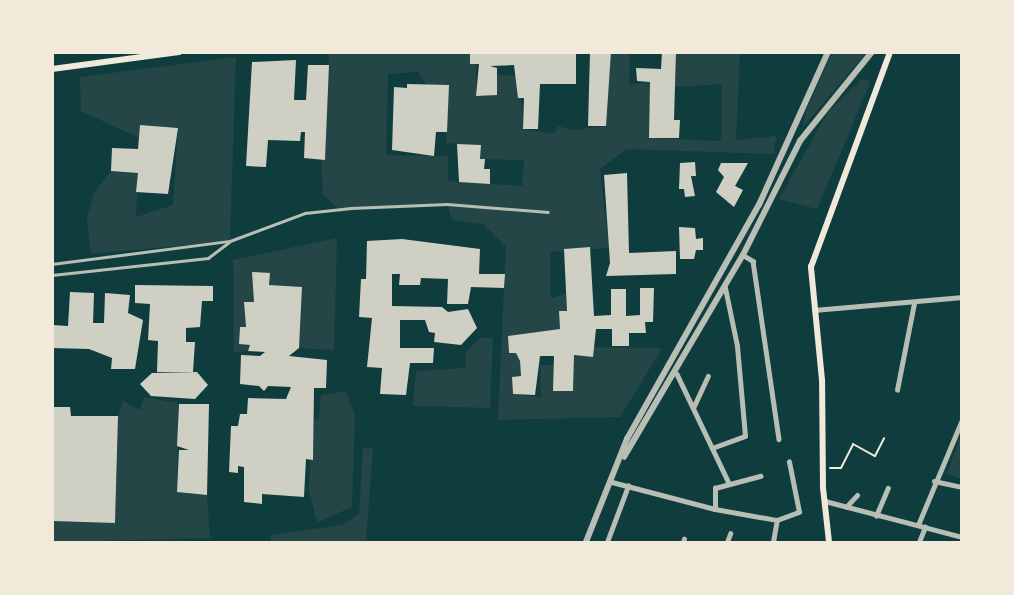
<!DOCTYPE html>
<html>
<head>
<meta charset="utf-8">
<style>
  body { margin:0 }
  #map { position:relative; width:1014px; height:595px; overflow:hidden; background:#0f3d3e; font-family:Georgia,serif }
  div>[style] { position:absolute }
  .green>* { inset:0; background:#244646 }
  .building>* { inset:0; background:#cfcfc3 }
  .path>* { height:2px; margin:-1px; padding:0 1px; transform-origin:1px; border-radius:1px; background:#f1e9da }
  .service>* { height:2.5px; margin:-1.25px; padding:0 1.25px; transform-origin:1.25px; border-radius:1.25px; background:#b8beb3 }
  .minor>* { height:4.5px; margin:-2.25px; padding:0 2.25px; transform-origin:2.25px; border-radius:2.25px; background:#b8beb3 }
  .tertiary>* { height:5.5px; margin:-2.75px; padding:0 2.75px; transform-origin:2.75px; border-radius:2.75px; background:#b8beb3 }
  .secondary>* { height:6px; margin:-3px; padding:0 3px; transform-origin:3px; border-radius:3px; background:#f1e9da }
  span { translate:-50% -50%; white-space:nowrap; text-align:center; line-height:1.15; -webkit-text-stroke:4.5px #f1e9da; paint-order:stroke }
  .frame { position:absolute; inset:0; border:54px solid #f1e9da; pointer-events:none }
</style>
</head>
<body>
<div id="map">
  <div class="green">
    <i style="clip-path:polygon(236px 53px,230px 241px,91px 254px,87px 218px,94px 192px,111px 171px,138px 173px,136px 217px,173px 205px,178px 128px,140px 125px,139px 138px,81px 111px,80px 77px,236px 57px)"></i>
    <i style="clip-path:polygon(evenodd,329px 53px,470px 53px,470px 64px,476px 64px,476px 96px,497px 95px,497px 75px,519px 76px,523px 129px,554px 134px,558px 126px,573px 130px,606px 126px,611px 53px,630px 53px,629px 85px,650px 82px,649px 138px,721px 141px,722px 84px,675px 87px,676px 53px,740px 53px,736px 140px,776px 136px,774px 154px,627px 149px,600px 169px,609px 248px,550px 252px,551px 298px,566px 294px,567px 311px,559px 311px,560px 329px,508px 337px,509px 353px,516px 353px,520px 361px,521px 376px,512px 377px,513px 394px,541px 397px,540px 365px,554px 365px,554px 391px,573px 391px,574px 355px,593px 357px,592px 347px,662px 348px,620px 417px,498px 420px,506px 247px,483px 224px,452px 220px,447px 204px,351px 208px,341px 212px,323px 194px,321px 159px,325px 159px,329px 53px,418px 72px,427px 85px,448px 85px,446px 143px,481px 145px,480px 159px,524px 160px,522px 186px,448px 181px,448px 156px,386px 155px,388px 74px,418px 72px)"></i>
    <i style="clip-path:polygon(832px 53px,866px 53px,802px 128px,806px 111px)"></i>
    <i style="clip-path:polygon(867px 79px,870px 83px,817px 209px,779px 199px,828px 112px,861px 80px)"></i>
    <i style="clip-path:polygon(337px 238px,334px 350px,299px 348px,302px 287px,269px 285px,252px 272px,254px 302px,244px 302px,246px 327px,240px 327px,239px 344px,250px 345px,248px 351px,234px 352px,233px 260px)"></i>
    <i style="clip-path:polygon(480px 338px,493px 338px,490px 408px,413px 406px,416px 371px,465px 368px,466px 352px)"></i>
    <i style="clip-path:polygon(346px 391px,355px 415px,352px 507px,317px 522px,309px 491px,311px 420px,319px 419px,321px 395px)"></i>
    <i style="clip-path:polygon(144px 397px,178px 403px,177px 492px,207px 495px,210px 538px,53px 542px,53px 521px,115px 523px,118px 417px,123px 401px,140px 410px)"></i>
    <i style="clip-path:polygon(961px 434px,962px 479px,961px 479px,947px 474px)"></i>
    <i style="clip-path:polygon(363px 448px,373px 448px,366px 542px,271px 542px,271px 535px,342px 525px,359px 514px)"></i>
  </div>
  <div class="building">
    <i style="clip-path:polygon(470px 52px,576px 52px,576px 84px,540px 84px,538px 129px,523px 129px,524px 98px,518px 98px,514px 65px,490px 66px,497px 68px,497px 95px,476px 96px,479px 64px,470px 64px)"></i>
    <i style="clip-path:polygon(590px 52px,611px 52px,606px 126px,588px 126px)"></i>
    <i style="clip-path:polygon(662px 52px,676px 52px,674px 120px,680px 120px,679px 138px,649px 138px,650px 82px,637px 81px,636px 68px,661px 69px)"></i>
    <i style="clip-path:polygon(296px 60px,294px 100px,306px 100px,308px 65px,329px 65px,325px 160px,304px 158px,305px 132px,301px 132px,300px 141px,268px 140px,266px 167px,246px 166px,252px 62px)"></i>
    <i style="clip-path:polygon(407px 84px,449px 85px,447px 132px,436px 132px,434px 156px,392px 150px,394px 87px,407px 88px)"></i>
    <i style="clip-path:polygon(140px 125px,178px 128px,168px 194px,136px 192px,138px 173px,111px 171px,112px 148px,138px 149px)"></i>
    <i style="clip-path:polygon(457px 144px,481px 145px,480px 159px,485px 159px,484px 169px,490px 169px,490px 184px,459px 182px)"></i>
    <i style="clip-path:polygon(695px 162px,696px 176px,691px 176px,695px 196px,685px 197px,684px 189px,679px 189px,680px 163px)"></i>
    <i style="clip-path:polygon(721px 163px,748px 163px,735px 186px,743px 190px,734px 207px,716px 192px,724px 177px,718px 170px)"></i>
    <i style="clip-path:polygon(627px 173px,629px 253px,676px 251px,676px 274px,606px 276px,610px 263px,604px 175px)"></i>
    <i style="clip-path:polygon(679px 227px,695px 228px,696px 239px,703px 238px,703px 250px,696px 250px,694px 259px,680px 259px)"></i>
    <i style="clip-path:polygon(402px 239px,480px 249px,479px 274px,505px 274px,504px 288px,471px 287px,468px 304px,447px 304px,448px 279px,421px 278px,420px 285px,399px 285px,400px 274px,392px 274px,392px 306px,442px 307px,448px 312px,468px 309px,477px 328px,461px 345px,434px 342px,435px 333px,429px 332px,425px 320px,400px 320px,400px 348px,434px 348px,433px 363px,410px 363px,406px 395px,380px 394px,382px 368px,367px 367px,372px 318px,359px 317px,361px 279px,366px 279px,367px 241px)"></i>
    <i style="clip-path:polygon(590px 247px,594px 316px,611px 315px,611px 289px,626px 289px,626px 316px,640px 315px,640px 288px,654px 288px,653px 322px,645px 322px,646px 333px,629px 333px,629px 346px,612px 346px,612px 329px,596px 329px,593px 357px,574px 355px,573px 391px,553px 391px,554px 356px,540px 356px,535px 395px,513px 394px,512px 377px,521px 376px,520px 361px,516px 353px,509px 353px,508px 336px,560px 329px,559px 311px,567px 311px,564px 249px)"></i>
    <i style="clip-path:polygon(252px 272px,270px 273px,269px 285px,302px 287px,299px 348px,289px 356px,327px 360px,326px 388px,314px 388px,313px 460px,306px 459px,304px 497px,262px 494px,262px 504px,244px 502px,244px 467px,238px 466px,238px 473px,229px 472px,231px 426px,238px 426px,240px 414px,247px 414px,248px 398px,286px 399px,291px 387px,268px 386px,264px 391px,259px 386px,240px 384px,241px 355px,260px 356px,265px 352px,248px 351px,250px 345px,239px 344px,240px 327px,246px 327px,244px 302px,254px 302px)"></i>
    <i style="clip-path:polygon(135px 285px,213px 286px,213px 301px,202px 301px,200px 327px,186px 328px,186px 342px,195px 342px,193px 372px,157px 372px,158px 341px,148px 340px,150px 304px,135px 303px)"></i>
    <i style="clip-path:polygon(70px 292px,94px 293px,93px 323px,104px 323px,105px 293px,130px 295px,128px 313px,143px 320px,135px 369px,111px 369px,112px 358px,89px 349px,52px 348px,52px 325px,68px 326px)"></i>
    <i style="clip-path:polygon(197px 372px,208px 385px,195px 399px,151px 396px,140px 384px,152px 373px)"></i>
    <i style="clip-path:polygon(179px 404px,209px 404px,207px 495px,177px 492px,179px 450px,189px 450px,177px 446px)"></i>
    <i style="clip-path:polygon(52px 407px,70px 407px,71px 416px,118px 416px,115px 523px,52px 521px)"></i>
  </div>
  <div class="path">
    <i style="left:830px;top:468px;width:11px"></i>
    <i style="left:841px;top:468px;width:27px;rotate:-63deg"></i>
    <i style="left:853px;top:444px;width:25px;rotate:29deg"></i>
    <i style="left:875px;top:456px;width:20px;rotate:-63deg"></i>
  </div>
  <div class="service">
    <i style="left:52px;top:264px;width:179px;rotate:-7.4deg"></i>
    <i style="left:230px;top:241px;width:80px;rotate:-20.5deg"></i>
    <i style="left:305px;top:213px;width:46px;rotate:-6.2deg"></i>
    <i style="left:351px;top:208px;width:96px;rotate:-2.4deg"></i>
    <i style="left:447px;top:204px;width:101px;rotate:4.5deg"></i>
    <i style="left:52px;top:275px;width:157px;rotate:-6.2deg"></i>
    <i style="left:208px;top:258px;width:26px;rotate:-37deg"></i>
  </div>
  <div class="minor">
    <i style="left:743px;top:255px;width:12px;rotate:31deg"></i>
    <i style="left:753px;top:261px;width:180px;rotate:81.7deg"></i>
    <i style="left:814px;top:310px;width:149px;rotate:-5deg"></i>
    <i style="left:677px;top:374px;width:121px;rotate:64.5deg"></i>
    <i style="left:897px;top:390px;width:89px;rotate:-78.9deg"></i>
    <i style="left:693px;top:408px;width:35px;rotate:-65deg"></i>
    <i style="left:712px;top:448px;width:35px;rotate:-20deg"></i>
    <i style="left:745px;top:436px;width:90px;rotate:-95.1deg"></i>
    <i style="left:737px;top:346px;width:59px;rotate:-101.7deg"></i>
    <i style="left:934px;top:481px;width:29px;rotate:12deg"></i>
    <i style="left:612px;top:482px;width:106px;rotate:14.7deg"></i>
    <i style="left:715px;top:509px;width:63px;rotate:10.1deg"></i>
    <i style="left:777px;top:520px;width:23px;rotate:-20deg"></i>
    <i style="left:799px;top:512px;width:51px;rotate:-101.3deg"></i>
    <i style="left:825px;top:501px;width:142px;rotate:14.7deg"></i>
    <i style="left:846px;top:507px;width:16px;rotate:-47deg"></i>
    <i style="left:715px;top:509px;width:21px;rotate:-90deg"></i>
    <i style="left:715px;top:488px;width:47px;rotate:-14.9deg"></i>
    <i style="left:876px;top:516px;width:30px;rotate:-67deg"></i>
    <i style="left:918px;top:525px;width:114px;rotate:-67.3deg"></i>
    <i style="left:607px;top:542px;width:60px;rotate:-69.4deg"></i>
    <i style="left:683px;top:542px;width:3px;rotate:-72deg"></i>
    <i style="left:727px;top:542px;width:9px;rotate:-69deg"></i>
    <i style="left:773px;top:542px;width:22px;rotate:-80deg"></i>
    <i style="left:919px;top:542px;width:16px;rotate:-68deg"></i>
  </div>
  <div class="tertiary">
    <i style="left:624px;top:457px;width:234px;rotate:-59.5deg"></i>
    <i style="left:743px;top:255px;width:127px;rotate:-63.4deg"></i>
    <i style="left:800px;top:141px;width:114px;rotate:-51deg"></i>
    <i style="left:586px;top:542px;width:111px;rotate:-68.3deg"></i>
    <i style="left:627px;top:439px;width:269px;rotate:-60.6deg"></i>
    <i style="left:759px;top:205px;width:168px;rotate:-65.7deg"></i>
  </div>
  <div class="secondary">
    <i style="left:52px;top:69px;width:128px;rotate:-7.6deg"></i>
    <i style="left:829px;top:542px;width:54px;rotate:-96.3deg"></i>
    <i style="left:823px;top:488px;width:108px;rotate:-90.5deg"></i>
    <i style="left:822px;top:380px;width:114px;rotate:-95.6deg"></i>
    <i style="left:811px;top:267px;width:229px;rotate:-69.8deg"></i>
  </div>
  <div class="frame"></div>
</div>
</body>
</html>
